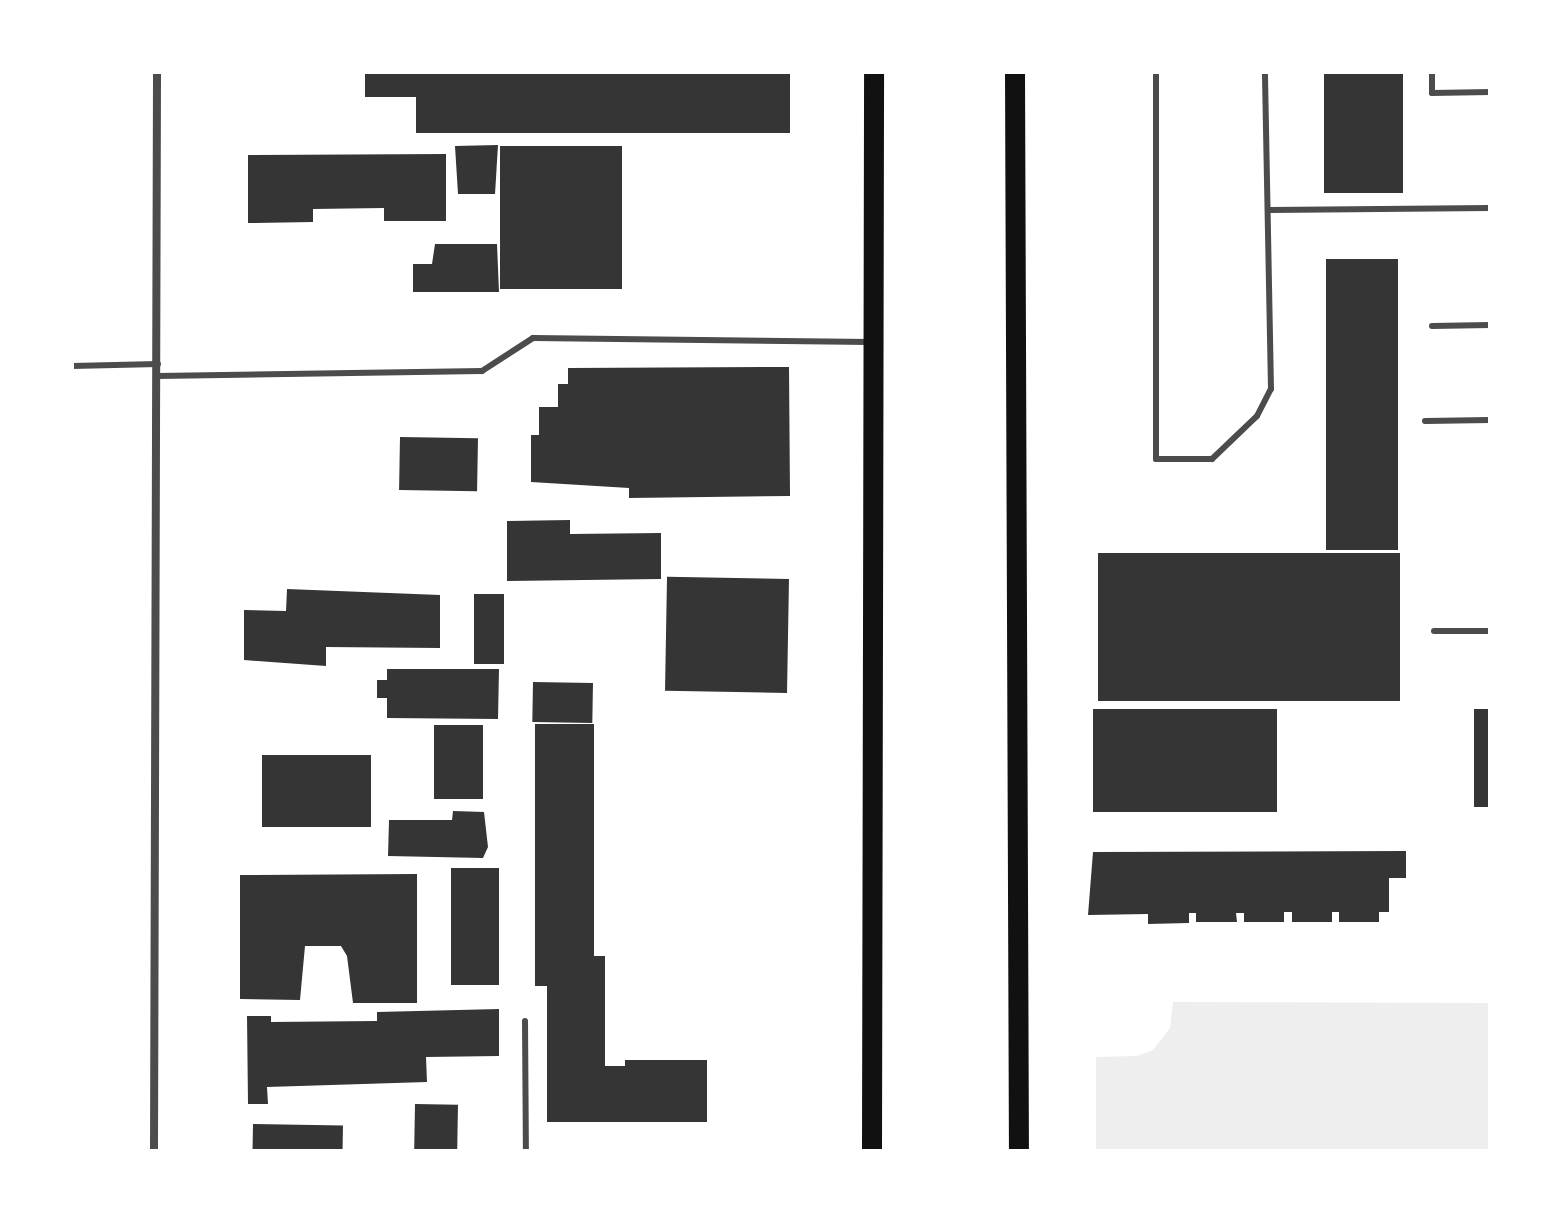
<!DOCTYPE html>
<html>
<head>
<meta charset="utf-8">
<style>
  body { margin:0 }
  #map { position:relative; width:1562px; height:1223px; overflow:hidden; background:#fff; font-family:"Titillium Web",sans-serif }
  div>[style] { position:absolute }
  .green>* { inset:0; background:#eee }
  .building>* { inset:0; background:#353535; transform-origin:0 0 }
  .service>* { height:6px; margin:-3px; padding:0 3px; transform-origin:3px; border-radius:3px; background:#4c4c4c }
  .minor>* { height:8px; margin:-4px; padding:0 4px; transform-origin:4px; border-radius:4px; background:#4c4c4c }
  .primary>* { height:20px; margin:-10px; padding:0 10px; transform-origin:10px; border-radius:10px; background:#111 }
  span { translate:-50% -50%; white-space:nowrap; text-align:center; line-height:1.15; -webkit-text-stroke:7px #fff; paint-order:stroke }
  .frame { position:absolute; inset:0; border:74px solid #fff; pointer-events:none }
</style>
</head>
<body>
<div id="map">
  <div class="green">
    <i style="clip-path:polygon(1173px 1002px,1490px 1003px,1490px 1151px,1096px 1151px,1096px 1057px,1137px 1056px,1153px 1050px,1170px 1028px)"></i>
  </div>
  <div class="building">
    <i style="clip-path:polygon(365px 72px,790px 72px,790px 133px,416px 133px,416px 97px,365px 97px)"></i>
    <i style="left:1324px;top:72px;width:79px;height:121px"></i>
    <i style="clip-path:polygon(498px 145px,495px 194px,458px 194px,455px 146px)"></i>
    <i style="left:622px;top:146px;width:143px;height:122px;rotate:90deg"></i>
    <i style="clip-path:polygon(446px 154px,446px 221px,384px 221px,384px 208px,313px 209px,313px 222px,248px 223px,248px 155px)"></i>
    <i style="clip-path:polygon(435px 244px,497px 244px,499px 292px,413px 292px,413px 264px,432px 264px)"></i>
    <i style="left:1398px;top:259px;width:291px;height:72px;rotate:90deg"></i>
    <i style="clip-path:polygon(789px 367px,790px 496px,629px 498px,629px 488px,531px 482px,531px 435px,539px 435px,539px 407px,558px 407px,558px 384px,568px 384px,568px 368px)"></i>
    <i style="left:400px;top:437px;width:78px;height:53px;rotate:1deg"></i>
    <i style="clip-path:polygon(570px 520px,570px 534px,661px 533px,661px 579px,507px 581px,507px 521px)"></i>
    <i style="left:1098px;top:553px;width:302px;height:148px"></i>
    <i style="left:789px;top:579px;width:114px;height:122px;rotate:91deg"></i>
    <i style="clip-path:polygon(287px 589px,440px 595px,440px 648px,326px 647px,326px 666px,244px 660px,244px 610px,286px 611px)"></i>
    <i style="left:474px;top:594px;width:30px;height:70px"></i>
    <i style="clip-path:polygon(387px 669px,499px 669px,498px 719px,387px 718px,387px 698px,377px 698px,377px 680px,387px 680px)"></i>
    <i style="left:533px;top:682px;width:60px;height:40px;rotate:1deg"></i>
    <i style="left:1277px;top:709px;width:103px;height:184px;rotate:90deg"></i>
    <i style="left:1474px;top:709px;width:16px;height:98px"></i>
    <i style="clip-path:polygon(535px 724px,594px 724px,594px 956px,605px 956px,605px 1066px,625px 1066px,625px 1060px,707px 1060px,707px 1122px,547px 1122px,547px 986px,535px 986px)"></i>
    <i style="left:434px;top:725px;width:49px;height:74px"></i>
    <i style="left:262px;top:755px;width:109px;height:72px"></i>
    <i style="clip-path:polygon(453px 811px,484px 812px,488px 847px,483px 858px,388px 856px,389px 820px,452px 820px)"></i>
    <i style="clip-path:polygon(1406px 851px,1406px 878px,1389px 878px,1389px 912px,1379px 912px,1379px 922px,1339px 922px,1339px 912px,1332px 912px,1332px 922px,1292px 922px,1292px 912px,1284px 912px,1284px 922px,1244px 922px,1244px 913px,1236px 913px,1237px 922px,1196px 922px,1196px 913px,1189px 913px,1189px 923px,1148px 924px,1148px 914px,1088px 915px,1093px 852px)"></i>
    <i style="left:451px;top:868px;width:48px;height:117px"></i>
    <i style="clip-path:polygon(417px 874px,417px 1003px,353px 1003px,347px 956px,341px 946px,305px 946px,300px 1000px,240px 999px,240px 875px)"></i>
    <i style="clip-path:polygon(499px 1009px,499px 1056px,426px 1057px,427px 1082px,267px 1087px,268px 1104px,248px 1104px,247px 1016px,271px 1016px,271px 1022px,377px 1021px,377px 1012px)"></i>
    <i style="left:415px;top:1104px;width:43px;height:46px;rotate:1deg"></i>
    <i style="left:253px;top:1124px;width:90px;height:27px;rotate:1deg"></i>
  </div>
  <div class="service">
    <i style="left:1156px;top:72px;width:387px;rotate:90deg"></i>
    <i style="left:1156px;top:459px;width:56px"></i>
    <i style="left:1212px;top:459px;width:62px;rotate:-43.7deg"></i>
    <i style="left:1257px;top:416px;width:30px;rotate:-63deg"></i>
    <i style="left:1271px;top:389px;width:317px;rotate:-91.1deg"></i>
    <i style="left:1432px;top:72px;width:21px;rotate:90deg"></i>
    <i style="left:1432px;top:93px;width:58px;rotate:-1deg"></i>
    <i style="left:1269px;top:210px;width:221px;rotate:-0.5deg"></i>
    <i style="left:1432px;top:326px;width:58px;rotate:-1deg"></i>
    <i style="left:72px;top:366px;width:86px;rotate:-1.3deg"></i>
    <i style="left:157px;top:376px;width:325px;rotate:-0.9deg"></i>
    <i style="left:482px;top:371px;width:61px;rotate:-32.9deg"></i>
    <i style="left:533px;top:338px;width:337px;rotate:0.7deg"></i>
    <i style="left:1425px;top:421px;width:65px;rotate:-0.9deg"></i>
    <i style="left:1434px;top:631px;width:56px"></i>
    <i style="left:525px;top:1021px;width:130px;rotate:89.6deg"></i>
  </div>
  <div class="minor">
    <i style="left:154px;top:1151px;width:1079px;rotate:-89.84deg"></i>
  </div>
  <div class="primary">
    <i style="left:1015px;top:72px;width:1079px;rotate:89.79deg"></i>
    <i style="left:872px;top:1151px;width:1079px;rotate:-89.89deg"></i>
  </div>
  <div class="frame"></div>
</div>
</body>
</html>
